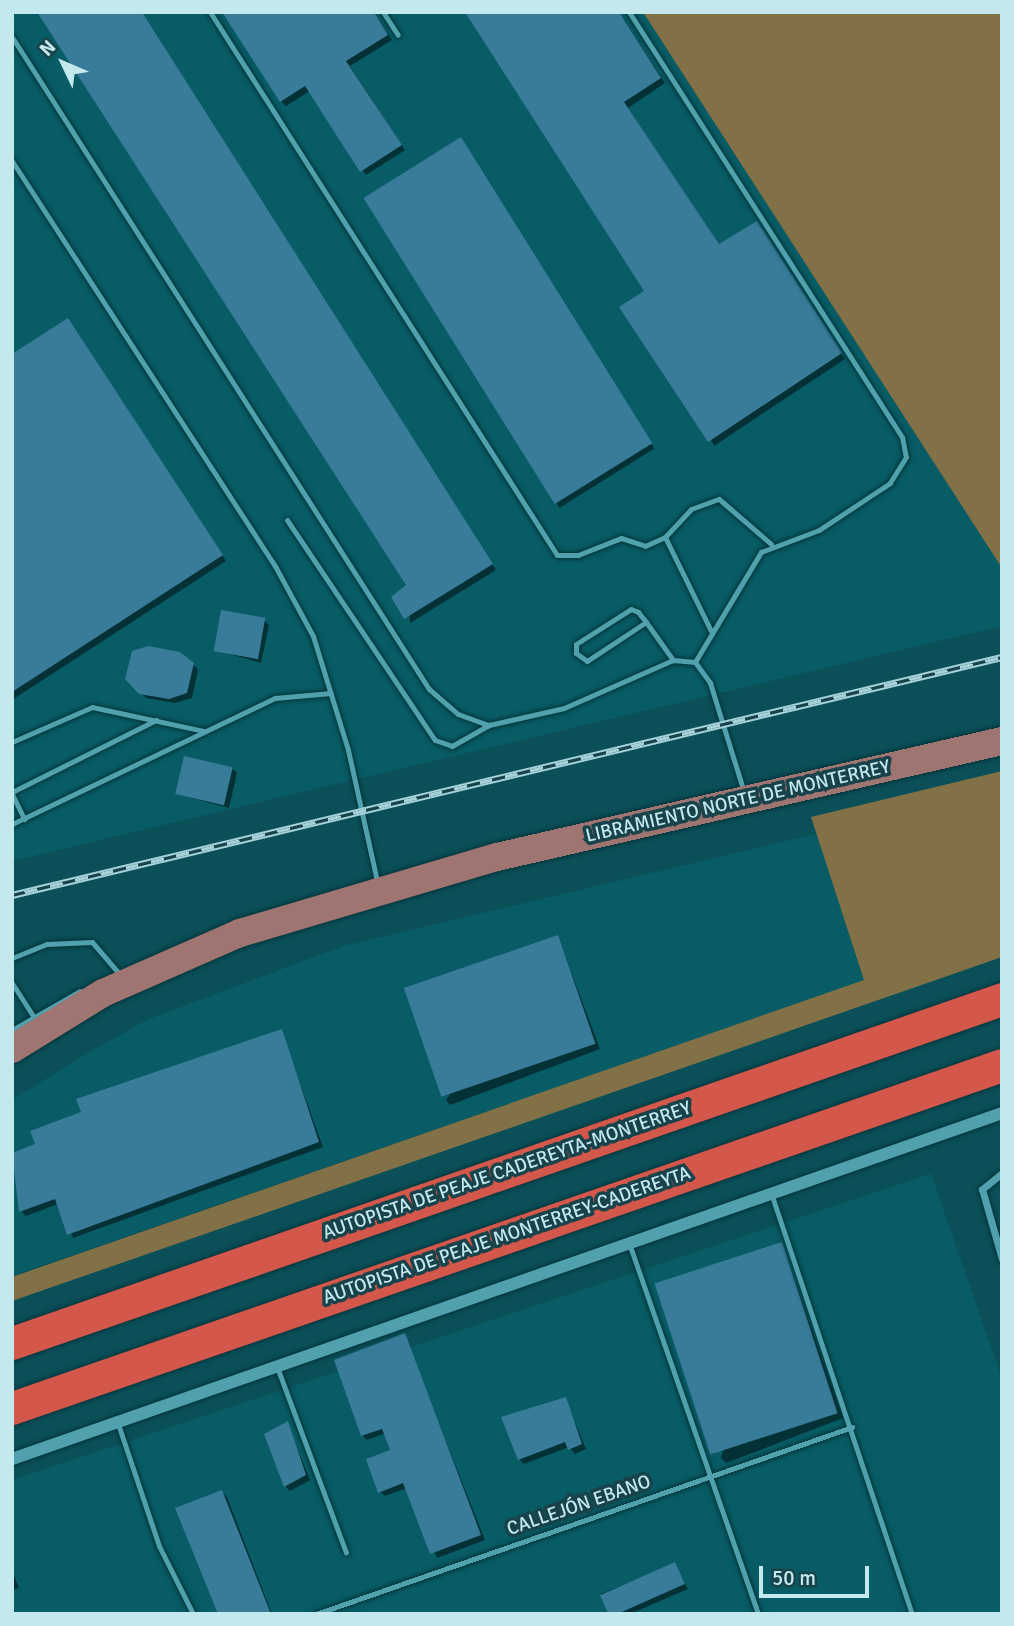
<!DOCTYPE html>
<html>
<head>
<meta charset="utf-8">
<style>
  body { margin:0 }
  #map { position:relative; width:1014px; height:1626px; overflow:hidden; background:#0b5059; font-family:Signika,sans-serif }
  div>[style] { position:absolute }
  .built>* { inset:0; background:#085c66 }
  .green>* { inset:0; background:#827146 }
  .shadow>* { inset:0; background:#0007; transform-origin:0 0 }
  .building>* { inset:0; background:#397c99; transform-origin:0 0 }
  .roads { filter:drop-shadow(0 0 2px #04343a) drop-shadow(0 0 2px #04343a) }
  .service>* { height:5px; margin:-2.5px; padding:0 2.5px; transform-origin:2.5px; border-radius:2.5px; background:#50a1ad }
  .minor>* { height:7px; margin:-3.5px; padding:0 3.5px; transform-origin:3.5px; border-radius:3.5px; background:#50a1ad }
  .tertiary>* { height:12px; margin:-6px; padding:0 6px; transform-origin:6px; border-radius:6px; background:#50a1ad }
  .primary>* { height:28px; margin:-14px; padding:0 14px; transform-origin:14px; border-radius:14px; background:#9f7572 }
  .motorway>* { height:33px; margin:-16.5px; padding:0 16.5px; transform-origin:16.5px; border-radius:16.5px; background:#d4574b }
  .rail>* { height:7px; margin-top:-3.5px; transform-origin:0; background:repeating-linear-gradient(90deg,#18434a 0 13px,#a7d1d8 0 26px); box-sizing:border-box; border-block:2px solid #a7d1d8 }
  span { translate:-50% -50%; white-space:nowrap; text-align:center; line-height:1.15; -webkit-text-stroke:7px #18434a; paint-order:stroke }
  .street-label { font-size:19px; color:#c3e9ef }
  .frame { position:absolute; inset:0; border:14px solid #c3e9ef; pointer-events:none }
  .north { position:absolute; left:28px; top:28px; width:70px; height:70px; -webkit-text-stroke:5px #18434a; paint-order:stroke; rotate:314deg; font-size:19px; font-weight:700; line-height:28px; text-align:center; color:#c3e9ef }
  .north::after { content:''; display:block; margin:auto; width:24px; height:32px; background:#c3e9ef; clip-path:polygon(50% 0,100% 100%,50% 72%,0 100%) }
  .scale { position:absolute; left:759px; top:1566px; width:110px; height:32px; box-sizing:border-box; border:4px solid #c3e9ef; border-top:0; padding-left:9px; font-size:21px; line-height:24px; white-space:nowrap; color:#c3e9ef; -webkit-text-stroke:5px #18434a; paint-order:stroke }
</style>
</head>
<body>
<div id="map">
  <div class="built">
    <i style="clip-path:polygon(12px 12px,643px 12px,1002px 568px,1002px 626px,12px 861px)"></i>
    <i style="clip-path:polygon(816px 834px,865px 980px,12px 1276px,12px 1100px,86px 1054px,147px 1020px,343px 946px)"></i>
    <i style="clip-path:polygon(931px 1174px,1002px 1379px,1002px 1614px,12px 1614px,12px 1480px)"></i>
  </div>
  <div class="green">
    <i style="clip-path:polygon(643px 12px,1002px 12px,1002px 568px,949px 486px)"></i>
    <i style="clip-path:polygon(1002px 771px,1002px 957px,12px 1301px,12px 1277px,864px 980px,811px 817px)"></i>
  </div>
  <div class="shadow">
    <i style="clip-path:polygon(142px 12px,496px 570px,410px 623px,408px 586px)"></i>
    <i style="clip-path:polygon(374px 12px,392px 40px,350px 66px,405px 150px,366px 175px,310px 91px,286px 106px,281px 101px)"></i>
    <i style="clip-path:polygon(467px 12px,619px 12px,665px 83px,628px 108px,720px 246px,757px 223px,761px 228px,845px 359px,714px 446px,647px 291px)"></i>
    <i style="left:461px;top:139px;width:365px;height:112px;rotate:58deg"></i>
    <i style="clip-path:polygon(72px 325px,226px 561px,12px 700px,12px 357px)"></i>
    <i style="clip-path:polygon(264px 620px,269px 625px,261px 663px,214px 650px)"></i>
    <i style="clip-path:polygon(193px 664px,198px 670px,192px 698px,175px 703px,146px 698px,127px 679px)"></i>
    <i style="clip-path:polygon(232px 768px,237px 773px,229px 808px,177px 794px)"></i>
    <i style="clip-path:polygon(558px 937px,600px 1049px,450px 1105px,446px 1100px)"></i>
    <i style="clip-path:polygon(281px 1031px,323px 1147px,73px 1238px,58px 1204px,26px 1216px,21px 1211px,12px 1155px)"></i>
    <i style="clip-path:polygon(782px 1244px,843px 1418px,726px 1463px,721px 1458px)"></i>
    <i style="clip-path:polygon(404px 1335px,485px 1540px,437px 1558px,407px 1488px,385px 1496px,380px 1492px,393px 1451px,386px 1433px,367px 1440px,363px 1436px,337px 1361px)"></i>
    <i style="clip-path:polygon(565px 1399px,586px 1449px,575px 1454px,569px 1447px,524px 1464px,519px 1459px)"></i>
    <i style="clip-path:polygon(287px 1423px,310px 1480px,290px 1491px,285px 1486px)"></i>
    <i style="clip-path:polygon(222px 1492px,227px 1497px,272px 1614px,220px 1614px)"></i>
    <i style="clip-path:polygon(674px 1564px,688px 1589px,630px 1614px,610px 1614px,601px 1594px)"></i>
    <i style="clip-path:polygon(12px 1570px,19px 1588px,12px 1590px)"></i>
  </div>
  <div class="building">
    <i style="clip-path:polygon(37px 12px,142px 12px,493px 564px,404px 619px,391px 597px,406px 585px)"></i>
    <i style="clip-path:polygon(222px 12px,374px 12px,388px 35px,346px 61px,402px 145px,360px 172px,305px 86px,280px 102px)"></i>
    <i style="clip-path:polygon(465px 12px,619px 12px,661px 78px,624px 102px,719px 244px,757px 221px,842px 353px,708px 442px,619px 307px,644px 291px)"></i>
    <i style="left:461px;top:137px;width:361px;height:115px;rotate:58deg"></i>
    <i style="clip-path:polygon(68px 318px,223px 555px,12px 692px,12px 354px)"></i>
    <i style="left:221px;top:610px;width:45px;height:42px;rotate:10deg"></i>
    <i style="clip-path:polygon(148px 646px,180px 652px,194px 663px,187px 693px,169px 699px,139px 694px,125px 679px,132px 651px)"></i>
    <i style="left:184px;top:756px;width:50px;height:39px;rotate:13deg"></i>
    <i style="left:558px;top:935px;width:115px;height:163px;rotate:71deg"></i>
    <i style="clip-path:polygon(282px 1029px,319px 1142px,67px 1235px,55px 1199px,19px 1212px,12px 1153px,35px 1144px,30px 1131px,81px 1112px,76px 1099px)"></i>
    <i style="left:782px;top:1242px;width:180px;height:134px;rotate:72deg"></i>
    <i style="clip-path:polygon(405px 1333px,481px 1535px,430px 1554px,403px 1483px,378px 1493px,366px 1459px,390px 1450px,382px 1429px,361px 1436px,334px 1360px)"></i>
    <i style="clip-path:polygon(566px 1397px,582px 1444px,568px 1450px,565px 1442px,518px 1460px,501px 1417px)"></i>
    <i style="clip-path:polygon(288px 1421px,306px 1475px,284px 1487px,264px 1434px)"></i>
    <i style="clip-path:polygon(222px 1490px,271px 1614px,218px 1614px,175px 1508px)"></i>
    <i style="left:675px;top:1562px;width:24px;height:82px;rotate:66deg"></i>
  </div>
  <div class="roads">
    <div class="service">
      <i style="left:210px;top:12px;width:644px;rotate:57.42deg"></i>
      <i style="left:557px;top:555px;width:21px"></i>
      <i style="left:578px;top:555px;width:46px;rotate:-21.6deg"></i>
      <i style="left:621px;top:538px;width:25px;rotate:18deg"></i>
      <i style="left:645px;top:546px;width:22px;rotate:-24deg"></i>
      <i style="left:383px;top:12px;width:27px;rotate:57deg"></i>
      <i style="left:629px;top:12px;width:505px;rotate:57.29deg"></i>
      <i style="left:902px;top:437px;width:20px;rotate:79deg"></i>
      <i style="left:906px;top:457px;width:31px;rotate:122deg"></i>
      <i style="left:890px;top:483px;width:85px;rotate:146.5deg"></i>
      <i style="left:819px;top:530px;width:62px;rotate:159.2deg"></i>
      <i style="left:761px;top:552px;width:128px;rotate:121deg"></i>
      <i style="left:12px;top:37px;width:774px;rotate:57.4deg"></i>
      <i style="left:429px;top:689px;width:38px;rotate:41deg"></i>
      <i style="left:458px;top:714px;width:33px;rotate:20deg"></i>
      <i style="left:489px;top:725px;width:77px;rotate:-12.8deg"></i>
      <i style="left:564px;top:708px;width:119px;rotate:-23.8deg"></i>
      <i style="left:673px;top:660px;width:22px;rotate:5deg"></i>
      <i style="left:695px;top:662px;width:26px;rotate:54deg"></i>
      <i style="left:710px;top:683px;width:114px;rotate:72.7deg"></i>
      <i style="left:12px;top:161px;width:483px;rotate:57deg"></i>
      <i style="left:275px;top:566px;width:80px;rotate:61.5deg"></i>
      <i style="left:313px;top:636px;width:119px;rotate:72.9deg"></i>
      <i style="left:348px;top:750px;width:138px;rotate:77.5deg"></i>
      <i style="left:287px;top:520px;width:265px;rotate:56.1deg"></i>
      <i style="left:435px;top:740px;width:18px;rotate:19deg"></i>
      <i style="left:452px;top:746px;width:43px;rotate:-29.6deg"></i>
      <i style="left:646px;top:622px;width:71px;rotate:146.5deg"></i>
      <i style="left:587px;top:661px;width:14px;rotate:-144deg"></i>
      <i style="left:576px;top:653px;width:9px;rotate:-90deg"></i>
      <i style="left:576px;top:644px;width:65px;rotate:-32.5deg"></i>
      <i style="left:631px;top:609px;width:8px;rotate:23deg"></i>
      <i style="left:638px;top:612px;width:13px;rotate:51deg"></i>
      <i style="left:646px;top:622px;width:47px;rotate:54.6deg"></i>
      <i style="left:712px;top:633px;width:107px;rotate:-116.1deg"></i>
      <i style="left:665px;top:537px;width:38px;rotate:-47deg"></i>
      <i style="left:691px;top:509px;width:30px;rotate:-20deg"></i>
      <i style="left:719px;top:499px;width:69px;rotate:40.9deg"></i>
      <i style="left:12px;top:742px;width:87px;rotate:-23.6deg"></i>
      <i style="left:92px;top:707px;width:115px;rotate:12.1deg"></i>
      <i style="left:12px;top:792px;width:161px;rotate:-26.6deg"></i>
      <i style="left:12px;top:794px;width:28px;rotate:64deg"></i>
      <i style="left:12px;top:824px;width:292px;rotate:-25.6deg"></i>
      <i style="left:275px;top:698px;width:56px;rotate:-5.1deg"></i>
      <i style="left:12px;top:958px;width:38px;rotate:-22deg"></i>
      <i style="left:47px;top:944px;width:45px;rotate:-2.5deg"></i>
      <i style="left:92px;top:942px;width:46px;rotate:49.4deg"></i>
      <i style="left:12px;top:983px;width:43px;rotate:57.4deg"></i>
      <i style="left:12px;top:1030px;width:78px;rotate:-29.8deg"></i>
      <i style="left:771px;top:1193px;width:444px;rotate:71.5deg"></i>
      <i style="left:630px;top:1246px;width:390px;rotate:70.8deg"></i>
      <i style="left:277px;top:1367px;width:198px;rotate:69.6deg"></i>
      <i style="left:117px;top:1421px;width:132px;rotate:71.4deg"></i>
      <i style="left:159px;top:1546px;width:76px;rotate:63.4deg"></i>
      <i style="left:316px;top:1614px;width:568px;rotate:-19.23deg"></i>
    </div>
    <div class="minor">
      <i style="left:1002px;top:1173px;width:26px;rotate:141deg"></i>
      <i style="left:982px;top:1189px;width:73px;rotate:74.1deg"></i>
    </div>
    <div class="tertiary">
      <i style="left:12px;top:1459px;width:1049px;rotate:-19.26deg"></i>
    </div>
    <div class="primary">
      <i style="left:12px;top:1049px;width:107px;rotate:-31.6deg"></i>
      <i style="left:103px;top:993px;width:150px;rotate:-23.7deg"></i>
      <i style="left:240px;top:933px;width:268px;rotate:-16.5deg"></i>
      <i style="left:497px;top:857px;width:518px;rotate:-12.94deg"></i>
    </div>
    <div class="motorway">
      <i style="left:12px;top:1343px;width:1048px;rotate:-19.16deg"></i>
      <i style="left:12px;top:1408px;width:1048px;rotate:-19.11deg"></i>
    </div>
  </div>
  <div class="rail">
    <i style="left:12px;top:895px;width:1018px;rotate:-13.52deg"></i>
  </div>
  <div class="street-label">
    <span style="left:738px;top:802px;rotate:-13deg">LIBRAMIENTO NORTE DE MONTERREY</span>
    <span style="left:507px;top:1171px;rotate:-19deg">AUTOPISTA DE PEAJE CADEREYTA-MONTERREY</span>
    <span style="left:507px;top:1236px;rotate:-19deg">AUTOPISTA DE PEAJE MONTERREY-CADEREYTA</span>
    <span style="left:579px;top:1506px;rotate:-19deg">CALLEJÓN EBANO</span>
  </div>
  <div class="frame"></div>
  <div class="north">N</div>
  <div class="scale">50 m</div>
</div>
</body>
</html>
